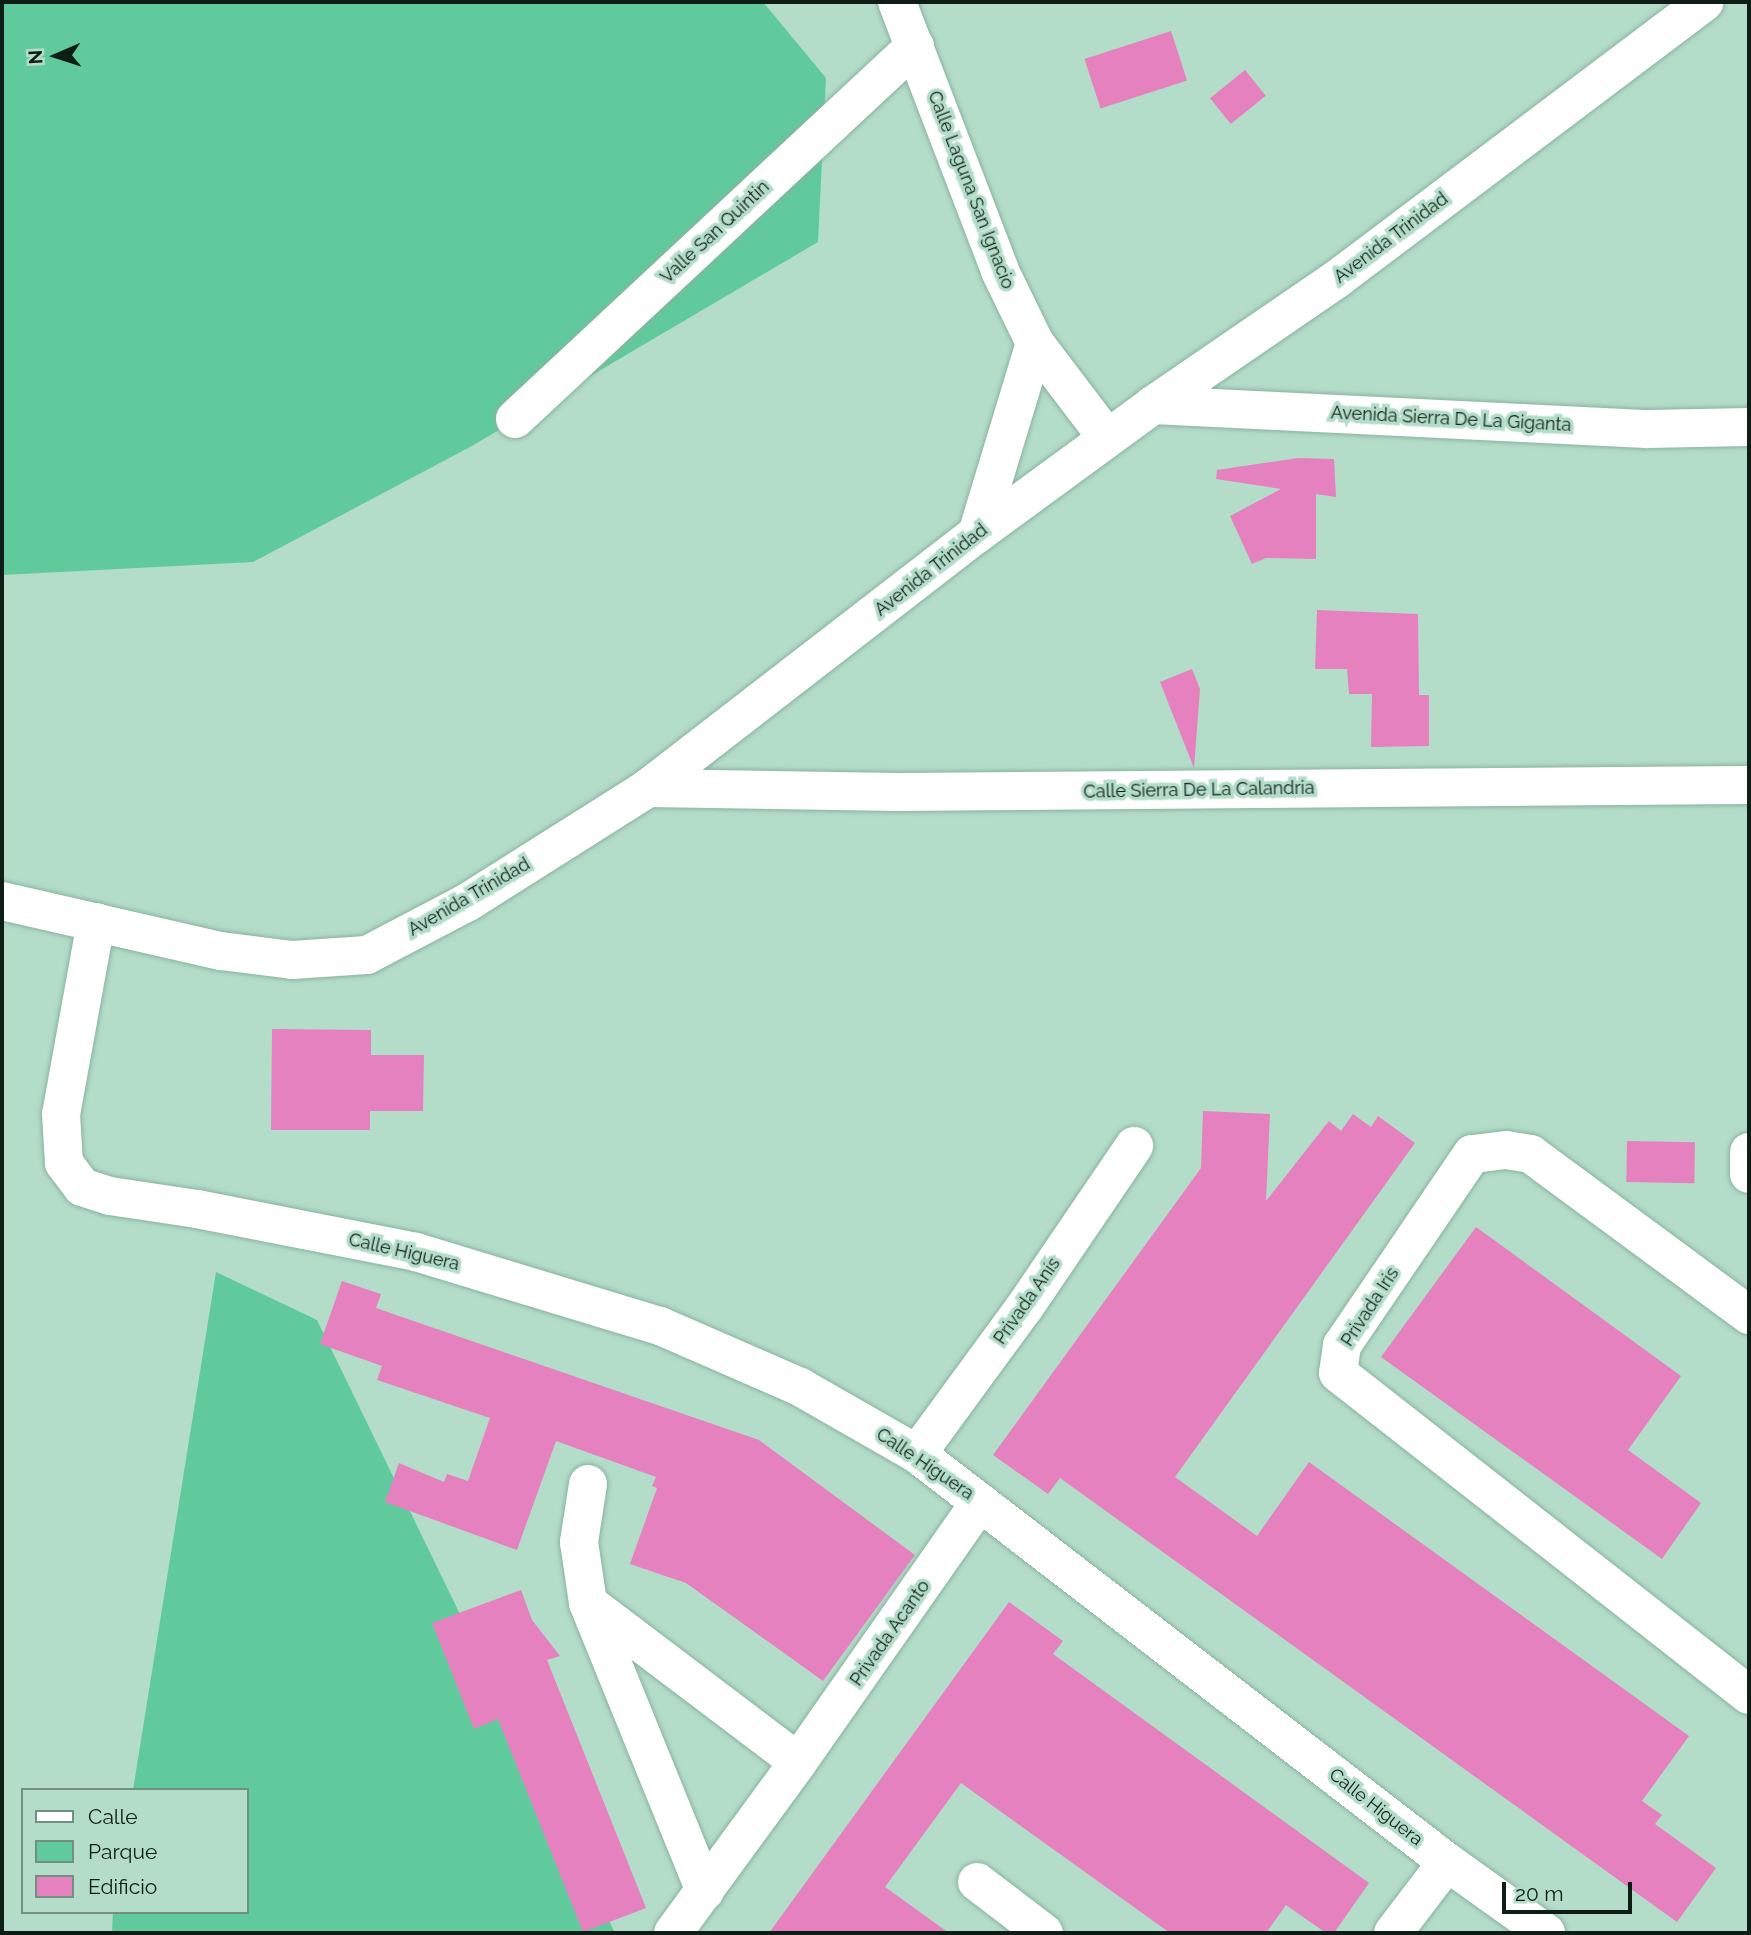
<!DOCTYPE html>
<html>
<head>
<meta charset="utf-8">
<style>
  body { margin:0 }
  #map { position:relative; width:1751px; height:1935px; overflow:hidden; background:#b3ddc8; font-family:Raleway,sans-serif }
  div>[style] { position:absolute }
  .green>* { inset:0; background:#60ca9c }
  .building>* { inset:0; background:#e681c0; transform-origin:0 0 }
  .roads { filter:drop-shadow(0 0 2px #8ab29e) drop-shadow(0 0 2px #8ab29e) }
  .minor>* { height:38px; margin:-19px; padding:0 19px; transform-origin:19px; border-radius:19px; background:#fff }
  span { translate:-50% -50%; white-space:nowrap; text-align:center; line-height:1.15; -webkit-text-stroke:7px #b3ddc8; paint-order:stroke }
  .street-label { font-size:18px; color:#0e1d16 }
  .frame { position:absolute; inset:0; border:4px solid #0e1d16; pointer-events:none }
  .legend { position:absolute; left:21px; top:1788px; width:228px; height:126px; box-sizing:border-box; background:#b3ddc8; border:2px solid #719081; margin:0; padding:9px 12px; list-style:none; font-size:21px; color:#0e1d16 }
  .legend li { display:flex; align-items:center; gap:14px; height:35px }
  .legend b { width:35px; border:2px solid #719081 }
  .north { position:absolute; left:21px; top:21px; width:70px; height:70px; -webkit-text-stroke:5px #b3ddc8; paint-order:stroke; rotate:267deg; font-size:19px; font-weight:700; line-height:28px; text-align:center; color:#0e1d16 }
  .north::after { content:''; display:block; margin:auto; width:24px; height:32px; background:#0e1d16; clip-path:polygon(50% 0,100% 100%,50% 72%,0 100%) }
  .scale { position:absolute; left:1502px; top:1882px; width:130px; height:32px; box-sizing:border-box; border:4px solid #0e1d16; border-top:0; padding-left:9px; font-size:21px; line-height:24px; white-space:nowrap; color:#0e1d16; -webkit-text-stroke:5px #b3ddc8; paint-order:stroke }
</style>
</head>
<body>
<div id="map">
  <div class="green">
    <i style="clip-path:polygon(2px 2px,763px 2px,826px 78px,818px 242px,470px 447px,253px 562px,2px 575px)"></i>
    <i style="clip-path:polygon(216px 1272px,317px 1320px,615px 1933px,112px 1933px,113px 1912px,247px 1912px,247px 1790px,133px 1790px)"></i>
  </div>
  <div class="building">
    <i style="left:1171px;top:31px;width:52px;height:91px;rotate:72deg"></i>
    <i style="left:1245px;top:70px;width:33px;height:45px;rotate:51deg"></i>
    <i style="clip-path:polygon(1298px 458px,1334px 459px,1336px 497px,1316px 494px,1316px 559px,1266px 558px,1252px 564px,1230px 516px,1281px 489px,1216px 479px,1217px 470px)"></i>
    <i style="clip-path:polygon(1317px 610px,1418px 614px,1419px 695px,1429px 695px,1429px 746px,1371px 747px,1372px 694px,1349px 694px,1347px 669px,1315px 669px)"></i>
    <i style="clip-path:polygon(1192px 669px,1200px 689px,1194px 768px,1160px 682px)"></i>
    <i style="clip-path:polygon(272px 1029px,371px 1030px,371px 1055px,424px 1055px,423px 1111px,370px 1111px,370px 1130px,271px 1130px)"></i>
    <i style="clip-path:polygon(1203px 1111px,1270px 1114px,1266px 1201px,1329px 1121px,1341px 1131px,1353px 1114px,1371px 1127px,1378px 1116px,1415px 1143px,1175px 1477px,1257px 1536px,1309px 1462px,1689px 1736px,1642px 1801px,1662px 1815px,1655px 1824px,1716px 1868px,1677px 1922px,1060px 1478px,1048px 1494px,993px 1455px,1201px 1168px)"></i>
    <i style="left:1627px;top:1141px;width:68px;height:41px;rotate:1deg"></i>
    <i style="clip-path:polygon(1476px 1227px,1681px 1376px,1628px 1450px,1701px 1503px,1662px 1559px,1381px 1357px)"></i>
    <i style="clip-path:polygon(342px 1281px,381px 1294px,376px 1308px,759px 1440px,915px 1555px,823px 1681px,686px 1583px,630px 1564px,657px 1488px,652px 1486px,656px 1477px,556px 1441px,517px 1550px,385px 1502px,399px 1463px,444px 1482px,447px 1474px,468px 1481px,490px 1418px,377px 1380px,382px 1366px,320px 1344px)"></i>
    <i style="clip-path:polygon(521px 1590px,532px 1620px,560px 1656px,547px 1660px,646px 1908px,583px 1932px,498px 1719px,474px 1729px,432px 1623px)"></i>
    <i style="clip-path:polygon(1009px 1602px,1063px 1641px,1053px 1654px,1369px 1883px,1334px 1933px,1326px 1933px,1286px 1905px,1266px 1933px,1170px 1933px,961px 1783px,885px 1887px,949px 1933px,769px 1933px)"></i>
  </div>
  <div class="roads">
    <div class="minor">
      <i style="left:897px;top:2px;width:288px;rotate:69deg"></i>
      <i style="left:1000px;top:271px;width:80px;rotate:64.1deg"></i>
      <i style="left:1035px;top:343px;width:119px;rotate:52.8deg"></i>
      <i style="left:1153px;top:405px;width:495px;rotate:2.8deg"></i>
      <i style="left:1647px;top:429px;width:102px;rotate:-1.1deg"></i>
      <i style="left:515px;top:419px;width:547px;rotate:-43deg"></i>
      <i style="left:977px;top:534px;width:200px;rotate:-73.1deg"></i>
      <i style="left:648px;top:788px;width:250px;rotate:0.9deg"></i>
      <i style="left:898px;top:792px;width:851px;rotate:-0.47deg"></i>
      <i style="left:2px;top:901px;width:225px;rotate:12.9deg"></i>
      <i style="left:221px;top:951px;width:72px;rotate:7.2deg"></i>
      <i style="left:292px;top:960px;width:75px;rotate:-3.8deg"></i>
      <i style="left:367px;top:955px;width:114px;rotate:-27.7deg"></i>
      <i style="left:468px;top:902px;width:213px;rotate:-32.3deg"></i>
      <i style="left:648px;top:788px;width:416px;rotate:-37.7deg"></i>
      <i style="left:977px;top:534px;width:218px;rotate:-36.2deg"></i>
      <i style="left:1153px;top:405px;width:223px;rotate:-34.4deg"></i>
      <i style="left:1337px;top:279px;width:460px;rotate:-37deg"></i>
      <i style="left:96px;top:922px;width:195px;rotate:100.3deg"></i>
      <i style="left:61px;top:1114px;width:49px;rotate:86.5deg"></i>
      <i style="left:64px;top:1163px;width:30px;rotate:53deg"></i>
      <i style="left:82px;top:1187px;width:29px;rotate:18deg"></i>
      <i style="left:110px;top:1196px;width:88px;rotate:8.5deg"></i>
      <i style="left:197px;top:1209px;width:223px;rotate:11.1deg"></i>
      <i style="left:416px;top:1252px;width:255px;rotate:16.9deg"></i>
      <i style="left:660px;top:1326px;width:153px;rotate:23.5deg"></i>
      <i style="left:800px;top:1387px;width:135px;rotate:29.8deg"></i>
      <i style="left:917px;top:1454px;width:669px;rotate:37.59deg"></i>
      <i style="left:1447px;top:1862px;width:122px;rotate:35.6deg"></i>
      <i style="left:1749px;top:1152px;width:22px;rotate:90deg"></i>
      <i style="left:1749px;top:1315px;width:271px;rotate:-143.6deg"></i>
      <i style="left:1531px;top:1154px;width:25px;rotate:-171deg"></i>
      <i style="left:1506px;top:1150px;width:34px;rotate:173deg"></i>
      <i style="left:1472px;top:1154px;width:231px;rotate:124.2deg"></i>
      <i style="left:1342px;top:1345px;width:28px;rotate:98deg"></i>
      <i style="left:1338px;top:1373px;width:522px;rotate:38.08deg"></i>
      <i style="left:917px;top:1454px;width:181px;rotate:-53.8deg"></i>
      <i style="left:1024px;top:1308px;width:196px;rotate:-55.8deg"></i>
      <i style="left:588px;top:1484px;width:59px;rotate:98.8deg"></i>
      <i style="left:579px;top:1542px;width:62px;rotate:81.6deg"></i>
      <i style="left:588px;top:1603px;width:311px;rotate:67.9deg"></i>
      <i style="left:588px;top:1603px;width:263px;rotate:37.1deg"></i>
      <i style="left:977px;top:1882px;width:84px;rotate:37.3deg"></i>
      <i style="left:673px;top:1933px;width:212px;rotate:-53.8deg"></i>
      <i style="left:798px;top:1762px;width:317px;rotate:-55deg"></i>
      <i style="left:1393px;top:1933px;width:89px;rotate:-52.7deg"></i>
    </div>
  </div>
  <div class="street-label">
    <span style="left:971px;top:190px;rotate:69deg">Calle Laguna San Ignacio</span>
    <span style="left:715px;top:232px;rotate:-43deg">Valle San Quintin</span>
    <span style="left:1391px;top:238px;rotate:-37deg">Avenida Trinidad</span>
    <span style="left:1451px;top:419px;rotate:3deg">Avenida Sierra De La Giganta</span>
    <span style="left:931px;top:570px;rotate:-38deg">Avenida Trinidad</span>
    <span style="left:1199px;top:790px;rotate:-1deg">Calle Sierra De La Calandria</span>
    <span style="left:469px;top:897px;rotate:-30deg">Avenida Trinidad</span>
    <span style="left:404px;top:1252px;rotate:13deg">Calle Higuera</span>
    <span style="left:1027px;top:1301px;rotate:-55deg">Privada Anís</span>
    <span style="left:1370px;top:1307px;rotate:-57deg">Privada Iris</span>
    <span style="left:925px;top:1464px;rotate:34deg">Calle Higuera</span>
    <span style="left:890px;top:1633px;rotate:-55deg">Privada Acanto</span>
    <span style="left:1376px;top:1807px;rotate:38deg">Calle Higuera</span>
  </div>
  <div class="frame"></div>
  <ul class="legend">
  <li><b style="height:9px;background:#fff"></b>Calle</li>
  <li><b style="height:19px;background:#60ca9c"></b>Parque</li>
  <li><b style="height:19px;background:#e681c0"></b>Edificio</li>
  </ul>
  <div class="north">N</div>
  <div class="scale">20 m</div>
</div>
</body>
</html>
